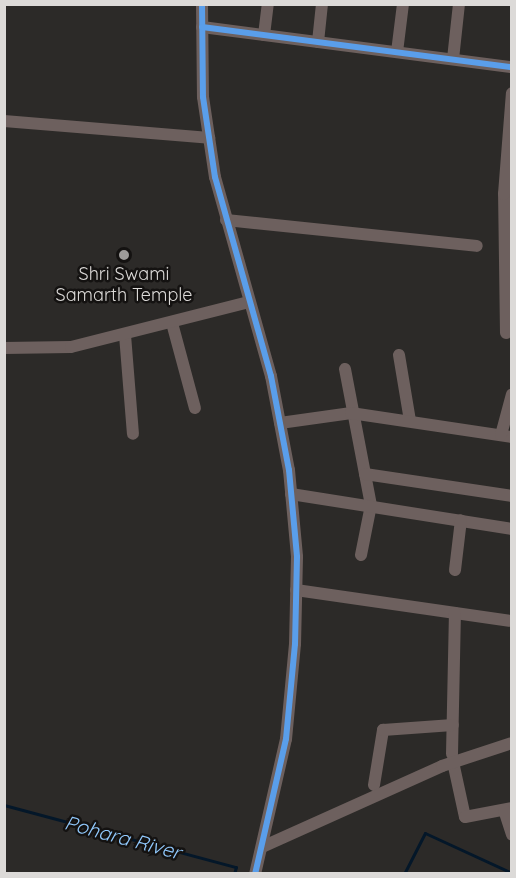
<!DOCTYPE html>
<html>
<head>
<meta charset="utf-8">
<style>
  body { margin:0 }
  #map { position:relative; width:516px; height:878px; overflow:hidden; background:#2c2a28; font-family:Quicksand,sans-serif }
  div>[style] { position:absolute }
  .stream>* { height:3px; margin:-1.5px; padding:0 1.5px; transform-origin:1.5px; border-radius:1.5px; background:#041729 }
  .minor>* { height:12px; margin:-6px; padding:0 6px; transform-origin:6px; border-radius:6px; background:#6d605e }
  .cycleway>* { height:6px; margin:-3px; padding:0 3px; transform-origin:3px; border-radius:3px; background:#5a9eea }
  .dots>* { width:16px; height:16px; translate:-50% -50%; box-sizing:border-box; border:3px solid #141211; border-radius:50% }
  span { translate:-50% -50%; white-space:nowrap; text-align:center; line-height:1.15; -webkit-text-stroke:5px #141211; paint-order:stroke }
  .poi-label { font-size:18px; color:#dcdad8 }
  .water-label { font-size:20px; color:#91c9fd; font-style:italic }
  .frame { position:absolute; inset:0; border:6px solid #dcdad8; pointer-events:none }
</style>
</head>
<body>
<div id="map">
  <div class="stream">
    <i style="left:4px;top:805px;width:240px;rotate:15deg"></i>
    <i style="left:236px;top:867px;width:7px;rotate:106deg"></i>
    <i style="left:404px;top:874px;width:46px;rotate:-62.9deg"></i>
    <i style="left:425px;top:833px;width:96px;rotate:24.7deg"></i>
  </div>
  <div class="minor">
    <i style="left:202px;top:4px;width:93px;rotate:89.4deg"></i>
    <i style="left:203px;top:97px;width:81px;rotate:81.5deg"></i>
    <i style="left:215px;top:177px;width:207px;rotate:74.3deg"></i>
    <i style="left:271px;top:376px;width:96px;rotate:79.2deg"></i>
    <i style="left:289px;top:470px;width:87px;rotate:84.7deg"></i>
    <i style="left:297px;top:557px;width:87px;rotate:91.3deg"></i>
    <i style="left:295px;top:644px;width:95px;rotate:95.4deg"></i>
    <i style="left:286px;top:739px;width:139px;rotate:102.9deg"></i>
    <i style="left:202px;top:27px;width:313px;rotate:7.4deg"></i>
    <i style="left:264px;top:35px;width:31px;rotate:-83deg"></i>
    <i style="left:318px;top:42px;width:38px;rotate:-84deg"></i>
    <i style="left:397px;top:52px;width:48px;rotate:-82.9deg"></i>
    <i style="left:453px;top:59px;width:55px;rotate:-83.8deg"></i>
    <i style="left:4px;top:121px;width:206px;rotate:4.7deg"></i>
    <i style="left:226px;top:220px;width:252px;rotate:5.9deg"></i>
    <i style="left:172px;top:323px;width:88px;rotate:74.9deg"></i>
    <i style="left:506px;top:333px;width:139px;rotate:-90.8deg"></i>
    <i style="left:504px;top:194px;width:101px;rotate:-85.5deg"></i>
    <i style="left:125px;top:335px;width:99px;rotate:85.4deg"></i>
    <i style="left:4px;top:348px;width:67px;rotate:-0.9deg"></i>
    <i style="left:71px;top:347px;width:184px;rotate:-14.2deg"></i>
    <i style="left:399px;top:355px;width:67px;rotate:80.5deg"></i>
    <i style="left:345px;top:369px;width:138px;rotate:79.2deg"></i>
    <i style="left:371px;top:505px;width:51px;rotate:101.3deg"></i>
    <i style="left:280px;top:423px;width:72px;rotate:-8deg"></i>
    <i style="left:351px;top:413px;width:163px;rotate:8.5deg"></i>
    <i style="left:501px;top:435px;width:42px;rotate:-75deg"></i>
    <i style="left:365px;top:474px;width:149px;rotate:8.5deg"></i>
    <i style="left:291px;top:494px;width:224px;rotate:9deg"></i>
    <i style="left:455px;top:570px;width:50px;rotate:-83.2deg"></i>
    <i style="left:296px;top:590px;width:218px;rotate:8.2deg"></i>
    <i style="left:452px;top:754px;width:141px;rotate:-88.8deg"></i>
    <i style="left:453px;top:762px;width:56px;rotate:77.7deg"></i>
    <i style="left:465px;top:817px;width:48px;rotate:-10.8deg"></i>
    <i style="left:374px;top:785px;width:56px;rotate:-80.7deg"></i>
    <i style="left:383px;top:730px;width:70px;rotate:-4.1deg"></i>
    <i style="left:504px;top:810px;width:26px;rotate:72deg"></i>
    <i style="left:262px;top:847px;width:197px;rotate:-24.2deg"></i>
    <i style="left:442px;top:766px;width:74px;rotate:-18.2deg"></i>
  </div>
  <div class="cycleway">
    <i style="left:202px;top:4px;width:93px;rotate:89.4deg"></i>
    <i style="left:203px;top:97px;width:81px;rotate:81.5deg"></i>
    <i style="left:215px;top:177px;width:207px;rotate:74.3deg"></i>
    <i style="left:271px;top:376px;width:96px;rotate:79.2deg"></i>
    <i style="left:289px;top:470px;width:87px;rotate:84.7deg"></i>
    <i style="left:297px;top:557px;width:87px;rotate:91.3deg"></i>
    <i style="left:295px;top:644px;width:95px;rotate:95.4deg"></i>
    <i style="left:286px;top:739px;width:139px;rotate:102.9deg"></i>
    <i style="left:202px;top:27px;width:313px;rotate:7.4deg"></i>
  </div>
  <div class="dots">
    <i style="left:124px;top:255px;background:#9e9c9a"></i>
  </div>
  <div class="poi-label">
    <span style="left:124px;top:285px">Shri Swami<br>Samarth Temple</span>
  </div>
  <div class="water-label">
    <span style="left:123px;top:837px;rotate:15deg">Pohara River</span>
  </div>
  <div class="frame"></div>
</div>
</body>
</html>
